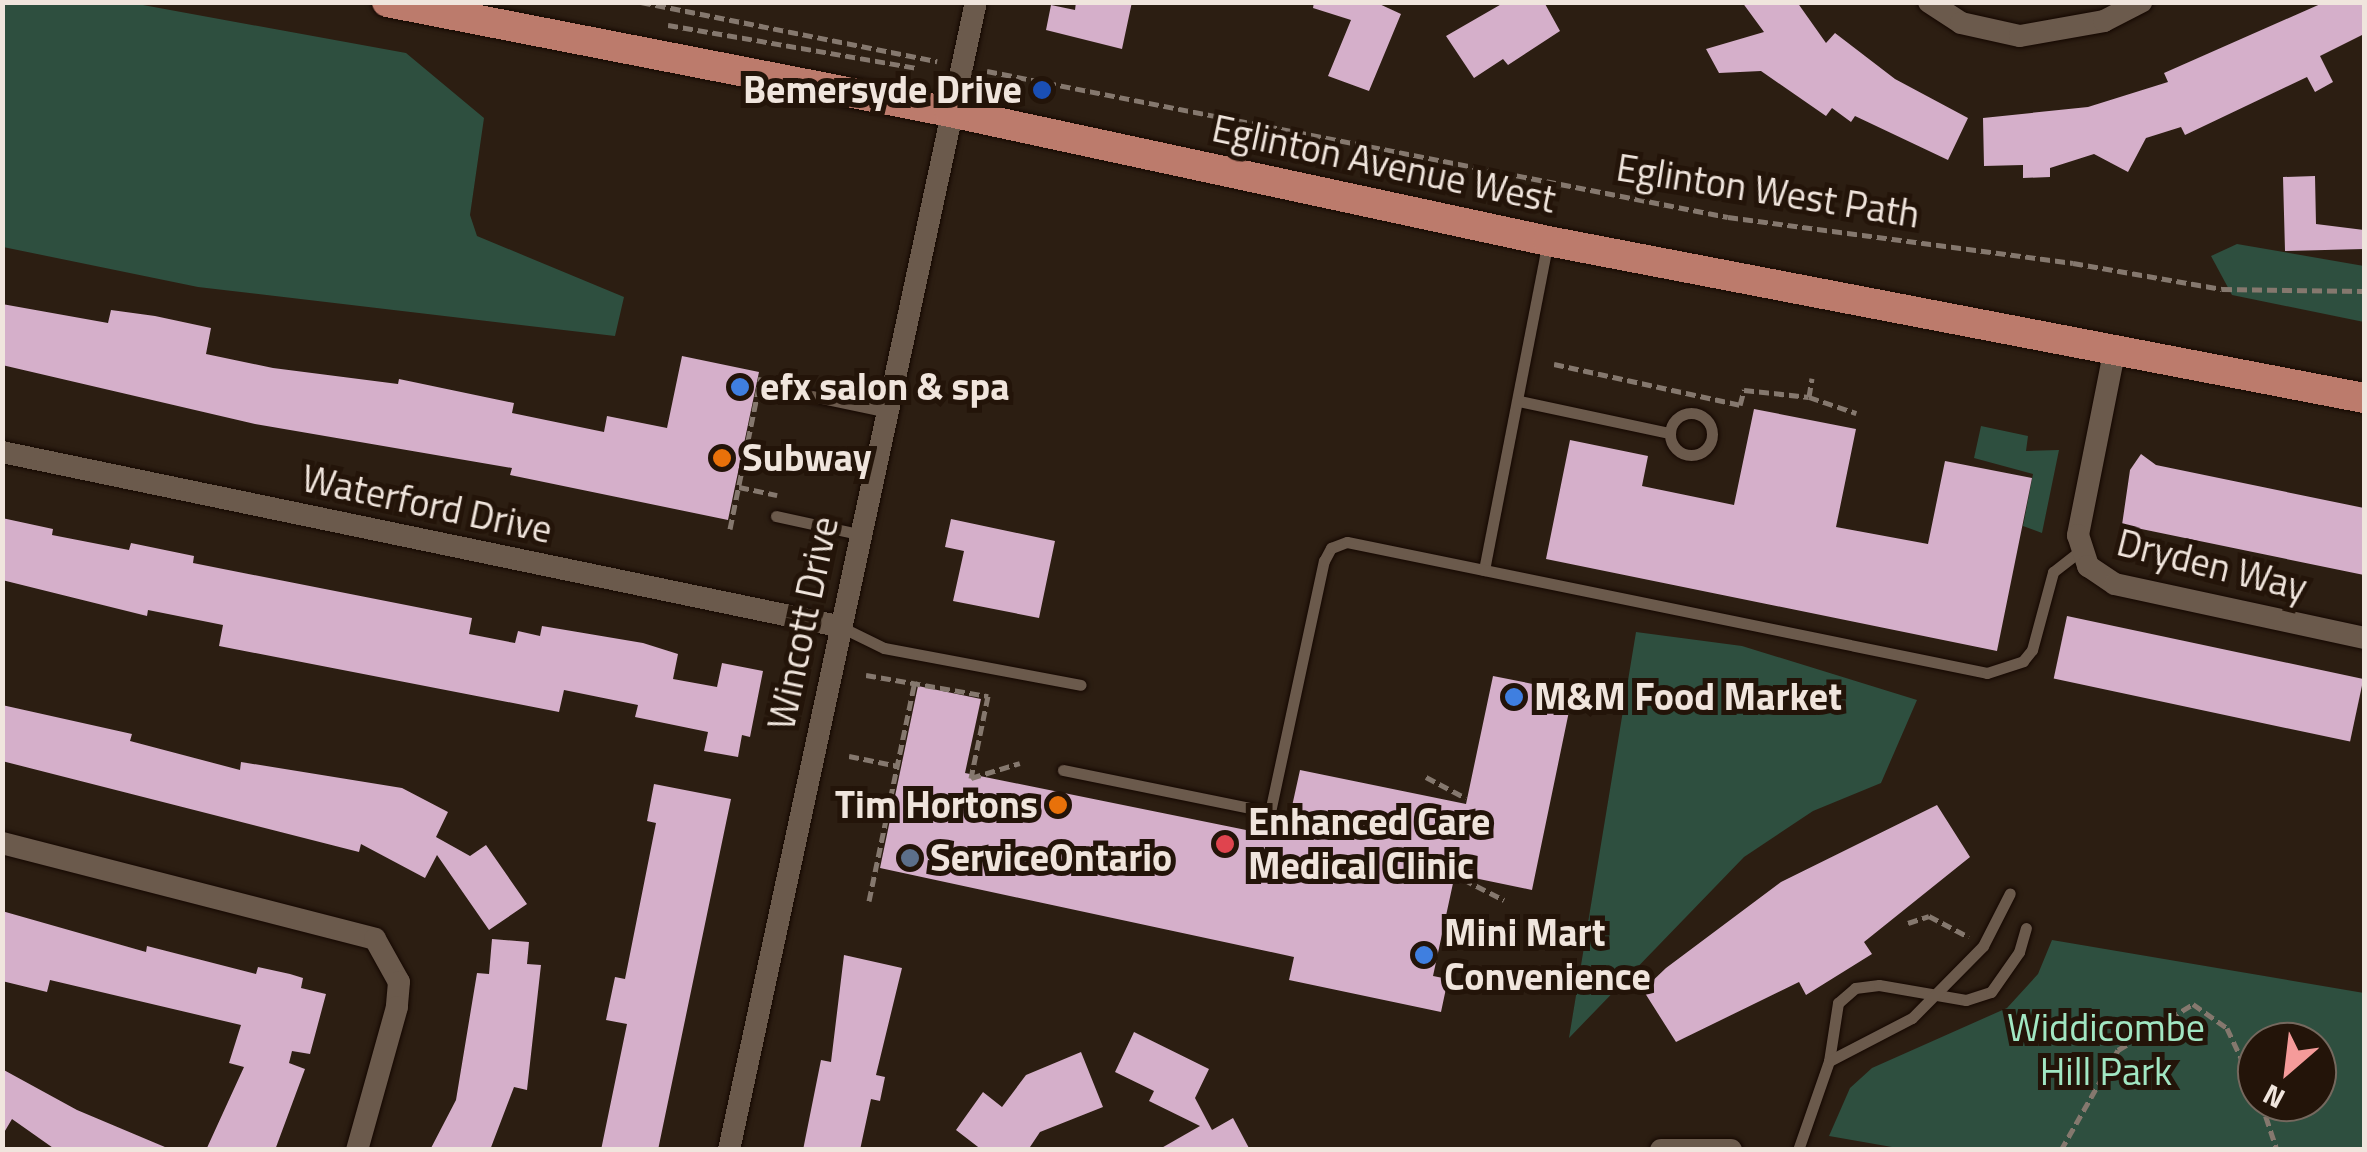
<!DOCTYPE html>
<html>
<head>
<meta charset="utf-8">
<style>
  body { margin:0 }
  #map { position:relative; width:2367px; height:1152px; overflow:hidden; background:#2c1e12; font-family:"Titillium Web",sans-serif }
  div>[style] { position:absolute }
  .green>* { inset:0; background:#2e4f3f }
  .building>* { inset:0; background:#d5afca; transform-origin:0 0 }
  .path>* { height:5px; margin-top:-2.5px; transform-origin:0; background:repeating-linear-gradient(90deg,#85786e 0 10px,transparent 0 15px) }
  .roads { filter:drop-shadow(0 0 2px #140701) drop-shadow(0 0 2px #140701) }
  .lane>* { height:11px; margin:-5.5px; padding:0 5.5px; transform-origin:5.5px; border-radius:5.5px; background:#6b5a4c }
  .lane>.ring { margin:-5.5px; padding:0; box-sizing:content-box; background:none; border:11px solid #6b5a4c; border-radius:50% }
  .street>* { height:22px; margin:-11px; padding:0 11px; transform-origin:11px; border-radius:11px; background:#6b5a4c }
  .primary>* { height:30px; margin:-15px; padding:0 15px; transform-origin:15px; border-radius:15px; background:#bc7b6c }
  .dots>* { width:28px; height:28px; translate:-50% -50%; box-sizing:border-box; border:5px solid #231409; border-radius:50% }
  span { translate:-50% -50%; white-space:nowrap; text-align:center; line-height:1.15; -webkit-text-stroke:10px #231409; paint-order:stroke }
  .poi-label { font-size:38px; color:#f0e5dd; font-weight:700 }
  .right { translate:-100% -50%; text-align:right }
  .left { translate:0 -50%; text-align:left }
  .street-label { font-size:38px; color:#f0e5dd }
  .park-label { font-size:38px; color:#a1e7c3 }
  .frame { position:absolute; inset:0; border:5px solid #f0e5dd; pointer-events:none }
  .north { position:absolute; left:2237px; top:1022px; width:100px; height:100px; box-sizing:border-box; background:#231409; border:2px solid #75685e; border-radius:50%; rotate:208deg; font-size:28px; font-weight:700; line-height:40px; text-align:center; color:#f0e5dd }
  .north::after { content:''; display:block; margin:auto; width:35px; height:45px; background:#f59b9a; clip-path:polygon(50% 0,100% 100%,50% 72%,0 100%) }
</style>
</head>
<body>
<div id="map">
  <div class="green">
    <i style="clip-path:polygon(2px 3px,132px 3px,406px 53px,484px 118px,470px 215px,477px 236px,624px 297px,615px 336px,198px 287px,3px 247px)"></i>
    <i style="clip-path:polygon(2237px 244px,2364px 266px,2364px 322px,2232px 295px,2211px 256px)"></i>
    <i style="clip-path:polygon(1981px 426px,2028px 436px,2026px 451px,2059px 450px,2042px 533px,2023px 526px,2033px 474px,1974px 458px)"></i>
    <i style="clip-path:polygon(1636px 632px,1742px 646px,1917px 700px,1881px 783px,1813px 811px,1744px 857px,1569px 1038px)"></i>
    <i style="clip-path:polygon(evenodd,2052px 940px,2364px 993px,2364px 1149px,1909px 1150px,1829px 1136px,1850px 1088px,1872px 1068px,2007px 1008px,2038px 974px,2052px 940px,2317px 1042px,2317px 1102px,2257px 1102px,2257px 1042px,2317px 1042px)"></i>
  </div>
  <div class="building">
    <i style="clip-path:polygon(1076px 2px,1132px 2px,1122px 49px,1046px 30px,1051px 5px,1075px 10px)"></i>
    <i style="clip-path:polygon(1314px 2px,1375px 2px,1401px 14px,1369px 91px,1328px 76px,1351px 20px,1313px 8px)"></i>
    <i style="clip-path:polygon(1505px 2px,1544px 2px,1560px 31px,1508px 65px,1503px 59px,1474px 78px,1446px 36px)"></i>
    <i style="clip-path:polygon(1742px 2px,1797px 2px,1826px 43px,1835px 33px,1895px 79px,1968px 118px,1948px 160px,1855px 116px,1851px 122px,1832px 108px,1826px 116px,1761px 71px,1719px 73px,1706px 49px,1764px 32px)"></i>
    <i style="clip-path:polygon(2325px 2px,2364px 2px,2364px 34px,2320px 56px,2333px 82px,2315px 92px,2307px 77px,2185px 135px,2181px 127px,2146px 138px,2128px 172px,2094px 154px,2050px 168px,2050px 177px,2023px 178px,2023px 165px,1984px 166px,1983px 118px,2088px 107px,2168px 82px,2164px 73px)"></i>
    <i style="clip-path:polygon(2315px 176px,2316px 224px,2364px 230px,2364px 249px,2285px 251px,2283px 177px)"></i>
    <i style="clip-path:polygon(2px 304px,108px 323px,111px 310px,155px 316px,211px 328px,206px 354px,273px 368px,398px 384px,399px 379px,514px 403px,512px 413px,604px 432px,607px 416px,667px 428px,682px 356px,759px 372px,728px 520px,510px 475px,512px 468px,255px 424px,2px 365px)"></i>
    <i style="clip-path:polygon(1754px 409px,1856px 429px,1836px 527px,1928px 544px,1945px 461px,2032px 478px,1997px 651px,1546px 559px,1570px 440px,1648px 456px,1642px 486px,1734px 505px)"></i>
    <i style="clip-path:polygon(2141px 454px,2156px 465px,2364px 508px,2364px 575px,2122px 525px,2130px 470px)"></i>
    <i style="clip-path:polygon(2px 518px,53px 529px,52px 535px,129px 550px,131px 543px,194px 556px,193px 563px,472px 618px,469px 634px,515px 643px,518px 631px,540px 636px,542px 626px,643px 643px,678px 654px,673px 679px,717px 687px,722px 663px,763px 671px,750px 737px,742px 735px,738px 757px,704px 751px,708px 732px,635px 717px,638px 705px,564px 690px,559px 712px,219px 646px,223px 625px,148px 610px,147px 616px,2px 580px)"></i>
    <i style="clip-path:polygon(951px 519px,1055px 541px,1039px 618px,953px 601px,964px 551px,945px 547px)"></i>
    <i style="left:2067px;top:616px;width:303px;height:64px;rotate:12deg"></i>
    <i style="clip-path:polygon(1493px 676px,1573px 692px,1532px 890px,1455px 874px,1433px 976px,1448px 979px,1441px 1012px,1289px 980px,1294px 957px,880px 868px,918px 686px,981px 699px,965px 773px,1285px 838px,1300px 770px,1466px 804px)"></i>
    <i style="clip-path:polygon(2px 705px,132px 734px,130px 741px,240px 770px,241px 762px,402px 788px,448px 812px,436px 837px,470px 856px,486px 845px,527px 904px,489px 930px,437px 855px,425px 878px,361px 844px,359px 852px,2px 761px)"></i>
    <i style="clip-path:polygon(654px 784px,731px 799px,658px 1150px,601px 1150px,627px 1024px,606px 1020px,615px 977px,625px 979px,656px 823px,647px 821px)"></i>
    <i style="clip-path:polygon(1937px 805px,1970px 857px,1864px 942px,1872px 954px,1806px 995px,1799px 982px,1676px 1042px,1643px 990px,1666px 968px,1781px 882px)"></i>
    <i style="clip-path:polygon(2px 911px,146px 952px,147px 946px,256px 974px,258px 967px,290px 974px,303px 978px,301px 988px,326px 994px,310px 1054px,292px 1051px,289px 1063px,305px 1069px,275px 1150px,206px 1150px,244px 1067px,229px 1063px,241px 1025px,50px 980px,47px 992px,2px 981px)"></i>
    <i style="clip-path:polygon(492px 939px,529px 942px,527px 964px,541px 965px,527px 1090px,514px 1087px,490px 1150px,430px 1150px,456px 1100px,477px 973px,489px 974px)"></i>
    <i style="clip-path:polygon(844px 955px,902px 968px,876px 1075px,885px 1077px,880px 1101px,871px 1099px,860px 1150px,803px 1150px,821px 1060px,831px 1062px)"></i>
    <i style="clip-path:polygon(1134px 1032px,1209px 1069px,1195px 1098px,1212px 1130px,1233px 1118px,1250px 1150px,1158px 1150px,1200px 1126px,1149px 1101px,1154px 1091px,1115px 1072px)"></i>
    <i style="clip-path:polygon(1081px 1052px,1103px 1107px,1040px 1132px,1028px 1150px,982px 1150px,956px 1130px,983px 1092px,1002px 1107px,1026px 1075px)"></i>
    <i style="clip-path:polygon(2px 1069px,77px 1110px,172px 1150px,56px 1150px,12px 1119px,2px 1136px)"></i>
  </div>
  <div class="path">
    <i style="left:641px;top:2px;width:302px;rotate:11.3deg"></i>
    <i style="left:668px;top:25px;width:252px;rotate:9.8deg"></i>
    <i style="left:987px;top:71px;width:755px;rotate:11.15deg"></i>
    <i style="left:1728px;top:217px;width:348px;rotate:7.6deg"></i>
    <i style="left:2073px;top:263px;width:151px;rotate:9.9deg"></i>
    <i style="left:2222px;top:289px;width:142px;rotate:0.8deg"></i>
    <i style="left:1554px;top:364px;width:190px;rotate:12.4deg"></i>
    <i style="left:1740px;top:405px;width:16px;rotate:-75deg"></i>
    <i style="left:1744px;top:390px;width:65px;rotate:6.1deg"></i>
    <i style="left:1809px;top:397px;width:50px;rotate:18.8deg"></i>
    <i style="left:1809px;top:397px;width:19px;rotate:-81deg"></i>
    <i style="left:739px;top:487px;width:39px;rotate:12deg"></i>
    <i style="left:730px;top:529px;width:155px;rotate:-78.5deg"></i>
    <i style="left:866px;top:675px;width:124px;rotate:9.8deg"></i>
    <i style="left:988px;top:696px;width:84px;rotate:101.7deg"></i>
    <i style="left:971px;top:778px;width:51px;rotate:-17deg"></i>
    <i style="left:849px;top:756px;width:50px;rotate:11.5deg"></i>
    <i style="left:1426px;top:777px;width:45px;rotate:27.7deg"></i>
    <i style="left:1463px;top:879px;width:46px;rotate:27.1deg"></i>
    <i style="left:869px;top:901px;width:225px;rotate:-78.2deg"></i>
    <i style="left:1908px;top:923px;width:22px;rotate:-18deg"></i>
    <i style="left:1929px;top:916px;width:45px;rotate:27.7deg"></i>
    <i style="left:2261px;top:1102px;width:51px;rotate:71.6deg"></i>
    <i style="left:2061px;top:1150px;width:115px;rotate:-60.3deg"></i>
    <i style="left:2118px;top:1050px;width:88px;rotate:-31.5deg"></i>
    <i style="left:2193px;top:1004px;width:42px;rotate:35.2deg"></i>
    <i style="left:2227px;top:1028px;width:71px;rotate:64.9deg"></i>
  </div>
  <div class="roads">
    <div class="lane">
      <i style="left:812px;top:396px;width:74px;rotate:11.8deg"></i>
      <i style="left:1519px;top:401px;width:154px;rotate:12deg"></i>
      <i class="ring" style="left:1670px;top:413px;width:31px;height:31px"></i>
      <i style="left:776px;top:516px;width:84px;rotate:12.4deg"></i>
      <i style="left:1484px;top:570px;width:335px;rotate:-79deg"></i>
      <i style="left:839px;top:626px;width:50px;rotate:26.1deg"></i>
      <i style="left:884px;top:648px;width:200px;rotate:10.6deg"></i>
      <i style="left:1063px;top:770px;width:211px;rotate:11.5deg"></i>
      <i style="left:1270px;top:812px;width:257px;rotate:-77.9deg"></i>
      <i style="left:1324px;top:561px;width:15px;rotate:-62deg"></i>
      <i style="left:1331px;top:548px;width:17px;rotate:-21deg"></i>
      <i style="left:1347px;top:542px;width:653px;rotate:11.57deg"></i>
      <i style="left:1987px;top:673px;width:38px;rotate:-18deg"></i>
      <i style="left:2023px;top:661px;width:14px;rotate:-51deg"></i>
      <i style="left:2032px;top:650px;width:81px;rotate:-74.9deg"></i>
      <i style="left:2053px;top:572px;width:34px;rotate:-38deg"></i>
      <i style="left:1829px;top:1061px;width:59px;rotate:-81.2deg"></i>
      <i style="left:1838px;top:1003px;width:23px;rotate:-41deg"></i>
      <i style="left:1855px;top:988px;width:24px;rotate:-7deg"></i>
      <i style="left:1879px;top:985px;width:88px;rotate:9.8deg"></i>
      <i style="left:1966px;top:1000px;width:26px;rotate:-18deg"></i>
      <i style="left:1991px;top:992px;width:49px;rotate:-55deg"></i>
      <i style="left:2019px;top:952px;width:25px;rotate:-74deg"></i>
      <i style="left:1798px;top:1150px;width:94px;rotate:-70.8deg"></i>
      <i style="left:1829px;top:1061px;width:93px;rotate:-27.4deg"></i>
      <i style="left:1912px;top:1018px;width:101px;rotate:-45.4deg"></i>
      <i style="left:1983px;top:946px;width:59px;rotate:-63deg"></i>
    </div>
    <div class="street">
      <i style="left:1929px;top:2px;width:38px;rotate:33deg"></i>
      <i style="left:1961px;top:23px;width:60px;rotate:12.4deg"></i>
      <i style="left:2020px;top:36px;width:85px;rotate:-10.1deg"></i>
      <i style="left:2104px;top:21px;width:42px;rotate:-27.2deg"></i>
      <i style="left:2115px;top:348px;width:191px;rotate:101.2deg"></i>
      <i style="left:2078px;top:535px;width:33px;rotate:72deg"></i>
      <i style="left:2088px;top:566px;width:32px;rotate:34deg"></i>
      <i style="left:2115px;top:584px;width:255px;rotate:12.2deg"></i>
      <i style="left:2px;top:452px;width:854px;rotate:11.76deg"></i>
      <i style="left:2px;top:843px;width:385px;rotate:14.4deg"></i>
      <i style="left:375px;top:939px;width:49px;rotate:60.8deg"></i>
      <i style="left:399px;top:982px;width:25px;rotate:95deg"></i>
      <i style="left:397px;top:1007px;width:148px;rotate:105.6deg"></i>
      <i style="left:729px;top:1150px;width:1174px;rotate:-77.86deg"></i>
      <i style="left:1661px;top:1150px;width:70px"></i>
    </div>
    <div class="primary">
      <i style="left:387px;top:2px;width:574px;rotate:11.06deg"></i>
      <i style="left:950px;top:112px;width:612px;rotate:12.17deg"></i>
      <i style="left:1548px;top:241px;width:831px;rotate:10.89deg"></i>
    </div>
  </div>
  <div class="dots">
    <i style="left:1042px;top:90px;background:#1a4fb4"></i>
    <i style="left:740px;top:387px;background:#3f7fe0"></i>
    <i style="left:722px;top:458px;background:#e8710a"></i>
    <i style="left:1514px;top:697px;background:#3f7fe0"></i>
    <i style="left:1058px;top:805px;background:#e8710a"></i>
    <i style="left:1225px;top:844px;background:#e0444e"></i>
    <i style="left:910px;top:858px;background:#5c6f8a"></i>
    <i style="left:1424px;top:955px;background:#3f7fe0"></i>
  </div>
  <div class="poi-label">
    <span class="right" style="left:1022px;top:90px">Bemersyde Drive</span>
    <span class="left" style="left:760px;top:387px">efx salon &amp; spa</span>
    <span class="left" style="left:742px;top:458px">Subway</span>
    <span class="left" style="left:1534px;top:697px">M&amp;M Food Market</span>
    <span class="right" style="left:1038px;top:805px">Tim Hortons</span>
    <span class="left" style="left:1248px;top:844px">Enhanced Care<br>Medical Clinic</span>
    <span class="left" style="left:930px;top:858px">ServiceOntario</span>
    <span class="left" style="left:1444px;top:955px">Mini Mart<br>Convenience</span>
  </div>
  <div class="street-label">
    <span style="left:1384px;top:164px;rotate:12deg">Eglinton Avenue West</span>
    <span style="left:1768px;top:191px;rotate:9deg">Eglinton West Path</span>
    <span style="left:427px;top:504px;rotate:12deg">Waterford Drive</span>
    <span style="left:2212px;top:565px;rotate:14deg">Dryden Way</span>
    <span style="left:803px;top:623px;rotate:-78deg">Wincott Drive</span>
  </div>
  <div class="park-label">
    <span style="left:2106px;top:1050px">Widdicombe<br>Hill Park</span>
  </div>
  <div class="frame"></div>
  <div class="north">N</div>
</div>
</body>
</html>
